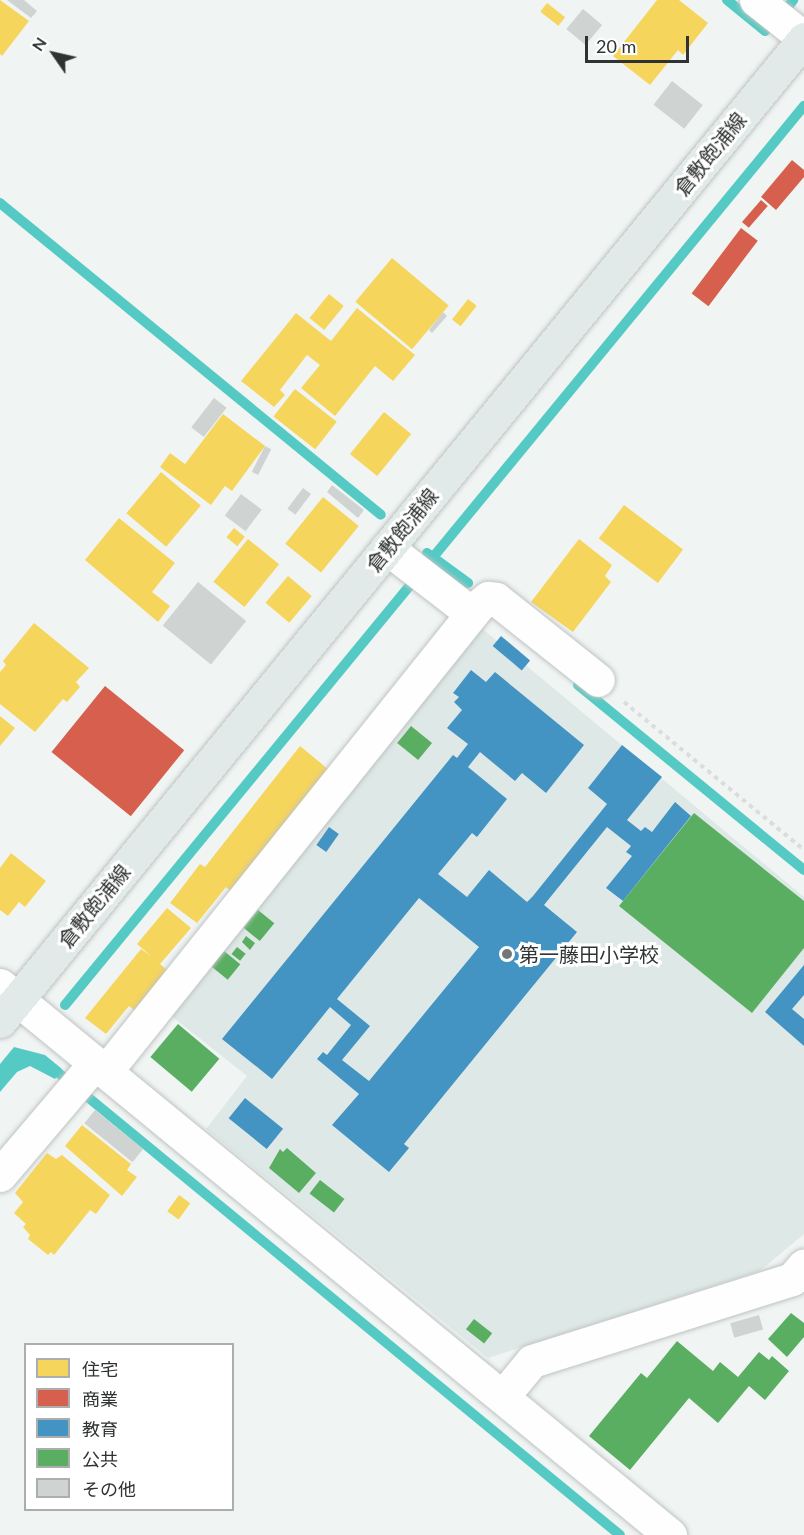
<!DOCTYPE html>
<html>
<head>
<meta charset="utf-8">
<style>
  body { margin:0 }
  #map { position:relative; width:804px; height:1535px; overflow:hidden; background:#f0f5f4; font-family:Lato,"Noto Sans JP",sans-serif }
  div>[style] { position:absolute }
  .built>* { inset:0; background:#dee9e7 }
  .water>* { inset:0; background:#55cac4 }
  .homes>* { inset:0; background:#f6d55c; transform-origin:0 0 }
  .shops>* { inset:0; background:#d6604d; transform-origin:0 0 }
  .schools>* { inset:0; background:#4393c3; transform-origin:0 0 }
  .public>* { inset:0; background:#5aae61; transform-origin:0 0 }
  .stream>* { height:10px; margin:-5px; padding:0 5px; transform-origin:5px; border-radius:5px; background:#55cac4 }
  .building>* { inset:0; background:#cfd3d2; transform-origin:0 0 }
  .path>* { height:4px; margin-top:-2px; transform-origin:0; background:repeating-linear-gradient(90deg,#dbdcdb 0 4.5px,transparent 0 9px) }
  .roads { filter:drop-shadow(0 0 2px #bfc3c2) drop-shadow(0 0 2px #bfc3c2) }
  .minor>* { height:33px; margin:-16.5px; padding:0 16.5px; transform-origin:16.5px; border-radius:16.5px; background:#fdfefd }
  .major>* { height:33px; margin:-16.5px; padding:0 16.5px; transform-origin:16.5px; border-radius:16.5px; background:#e1e9e9 }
  .dots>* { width:16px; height:16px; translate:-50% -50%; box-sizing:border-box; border:3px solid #fff; border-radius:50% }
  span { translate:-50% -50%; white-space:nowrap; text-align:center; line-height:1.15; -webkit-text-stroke:6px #fff; paint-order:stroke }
  .street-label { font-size:20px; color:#303333 }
  .poi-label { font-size:20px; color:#303333 }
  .left { translate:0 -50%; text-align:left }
  .legend { position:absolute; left:24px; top:1343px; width:210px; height:168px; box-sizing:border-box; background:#fff; border:2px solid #acadad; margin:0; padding:8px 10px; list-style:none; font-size:18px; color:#303333 }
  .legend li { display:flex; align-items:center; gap:12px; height:30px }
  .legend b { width:30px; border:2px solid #acadad }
  .north { position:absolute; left:24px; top:24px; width:60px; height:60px; -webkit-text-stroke:4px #fff; paint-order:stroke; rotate:304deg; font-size:16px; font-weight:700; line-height:24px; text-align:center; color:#303333 }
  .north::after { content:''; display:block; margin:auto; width:21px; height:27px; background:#303333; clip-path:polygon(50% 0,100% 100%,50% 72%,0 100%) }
  .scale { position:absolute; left:585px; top:36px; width:104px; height:27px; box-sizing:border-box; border:3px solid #303333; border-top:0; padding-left:8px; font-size:18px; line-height:21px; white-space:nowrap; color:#303333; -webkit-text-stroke:4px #fff; paint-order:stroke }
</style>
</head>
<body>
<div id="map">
  <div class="built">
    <i style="clip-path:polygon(479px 626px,804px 897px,804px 1234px,760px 1271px,488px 1358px,206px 1129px,247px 1076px,165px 1011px)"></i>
  </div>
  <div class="water">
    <i style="clip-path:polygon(14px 1047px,45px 1055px,62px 1069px,55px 1079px,30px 1066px,17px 1072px,0 1092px,0 1064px)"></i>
  </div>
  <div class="homes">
    <i style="clip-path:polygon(0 0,29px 21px,2px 56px,0 54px)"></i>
    <i style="clip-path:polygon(657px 0,679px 0,708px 23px,683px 55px,678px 50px,650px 85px,613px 56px)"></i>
    <i style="left:547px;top:3px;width:23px;height:11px;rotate:38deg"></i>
    <i style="left:392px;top:258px;width:74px;height:57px;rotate:40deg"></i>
    <i style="left:329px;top:294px;width:19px;height:31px;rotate:39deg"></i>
    <i style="left:468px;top:299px;width:11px;height:26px;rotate:38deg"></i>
    <i style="clip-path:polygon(357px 308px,415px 355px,393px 381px,375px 366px,335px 416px,301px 388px,320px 365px,307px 355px,280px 390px,285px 395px,274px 407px,241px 381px,296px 313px,331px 341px)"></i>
    <i style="left:295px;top:389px;width:53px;height:35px;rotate:38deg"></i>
    <i style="left:384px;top:412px;width:35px;height:54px;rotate:39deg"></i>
    <i style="clip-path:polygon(223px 414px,265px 446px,232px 491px,225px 486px,211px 505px,160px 467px,170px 453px,185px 464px)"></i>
    <i style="left:161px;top:472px;width:52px;height:54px;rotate:40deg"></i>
    <i style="left:323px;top:497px;width:46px;height:60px;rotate:39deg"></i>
    <i style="left:624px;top:505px;width:74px;height:42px;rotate:37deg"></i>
    <i style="clip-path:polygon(119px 518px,175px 563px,152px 592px,170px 606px,158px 622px,85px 560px)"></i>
    <i style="left:234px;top:528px;width:14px;height:12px;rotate:39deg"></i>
    <i style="left:248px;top:539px;width:40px;height:55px;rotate:39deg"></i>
    <i style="clip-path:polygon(579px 539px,612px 565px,605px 576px,611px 582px,573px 632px,531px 602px)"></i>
    <i style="left:288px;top:576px;width:31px;height:35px;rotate:40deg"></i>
    <i style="clip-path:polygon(34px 623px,89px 668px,76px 682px,80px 687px,67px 702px,63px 699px,35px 732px,0 704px,0 672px,6px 665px,3px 661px)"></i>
    <i style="clip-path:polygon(0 716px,15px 728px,0 746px)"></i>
    <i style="clip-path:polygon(300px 746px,329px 770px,233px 893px,226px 887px,197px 923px,170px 903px,200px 864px,205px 867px)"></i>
    <i style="clip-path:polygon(11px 853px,46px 881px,25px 907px,19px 902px,8px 916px,0 910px,0 868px)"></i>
    <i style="clip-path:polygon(167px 908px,191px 928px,160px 964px,167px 970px,134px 1010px,129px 1006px,106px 1034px,85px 1018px,141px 949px,152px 957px,137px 944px)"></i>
    <i style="clip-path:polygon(82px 1125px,131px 1164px,127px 1170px,137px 1177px,122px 1196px,65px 1146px)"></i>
    <i style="clip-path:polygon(47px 1153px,56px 1159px,62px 1155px,110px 1195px,96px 1214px,90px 1210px,54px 1255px,51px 1252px,48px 1255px,28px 1239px,30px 1235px,23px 1227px,26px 1224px,14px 1213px,23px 1202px,15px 1193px)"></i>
    <i style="left:179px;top:1195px;width:14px;height:20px;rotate:36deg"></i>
  </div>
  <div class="shops">
    <i style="clip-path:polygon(792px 160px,804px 170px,804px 177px,776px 210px,761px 197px)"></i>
    <i style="left:761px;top:200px;width:9px;height:29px;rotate:41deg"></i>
    <i style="left:741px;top:228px;width:21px;height:82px;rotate:37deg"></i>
    <i style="left:105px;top:686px;width:102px;height:85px;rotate:39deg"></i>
  </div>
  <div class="schools">
    <i style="left:501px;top:636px;width:38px;height:13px;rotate:40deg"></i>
    <i style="clip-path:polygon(evenodd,471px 670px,486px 682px,495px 672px,584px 745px,546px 793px,522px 773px,515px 781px,480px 752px,468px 767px,507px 799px,477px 837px,472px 833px,438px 874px,467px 897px,489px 870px,527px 902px,533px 896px,607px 804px,588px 788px,622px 745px,662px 777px,627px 820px,641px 831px,645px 827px,652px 832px,675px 802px,691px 816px,623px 901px,606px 888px,632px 856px,626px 852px,631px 846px,607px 827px,544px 905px,577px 932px,404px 1144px,409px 1148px,389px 1172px,332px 1125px,359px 1094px,317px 1059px,323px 1052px,327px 1055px,351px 1025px,330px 1007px,272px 1079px,222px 1039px,453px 755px,457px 758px,468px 744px,447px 728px,462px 710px,454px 702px,459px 697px,453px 693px,471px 670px,419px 898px,479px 947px,369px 1081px,342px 1060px,370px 1026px,337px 999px,419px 898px)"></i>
    <i style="left:329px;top:827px;width:12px;height:22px;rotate:35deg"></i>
    <i style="clip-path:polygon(804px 965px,804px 995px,792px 1009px,804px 1019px,804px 1046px,765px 1012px)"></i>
    <i style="left:245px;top:1098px;width:49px;height:26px;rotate:39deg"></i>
  </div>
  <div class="public">
    <i style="left:411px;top:726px;width:27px;height:22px;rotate:39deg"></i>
    <i style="clip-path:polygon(694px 813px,804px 901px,804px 948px,752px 1013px,619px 906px)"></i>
    <i style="left:258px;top:910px;width:21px;height:23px;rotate:39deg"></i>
    <i style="clip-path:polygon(246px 936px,255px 943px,250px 950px,242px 942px)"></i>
    <i style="left:237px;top:947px;width:11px;height:9px;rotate:38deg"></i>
    <i style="left:224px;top:951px;width:21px;height:20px;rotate:39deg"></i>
    <i style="left:178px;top:1024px;width:54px;height:43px;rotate:40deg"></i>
    <i style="clip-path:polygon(287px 1148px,316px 1173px,299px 1193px,269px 1168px,280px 1149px,283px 1152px)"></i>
    <i style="left:320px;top:1180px;width:31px;height:17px;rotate:38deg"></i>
    <i style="clip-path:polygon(791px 1313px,804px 1323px,804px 1337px,787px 1357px,768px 1339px)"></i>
    <i style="left:474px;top:1319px;width:23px;height:13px;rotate:38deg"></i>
    <i style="clip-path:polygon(677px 1341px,713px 1371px,720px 1362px,738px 1377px,759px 1352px,769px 1360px,772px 1356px,789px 1371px,765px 1400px,749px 1386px,718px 1423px,689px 1398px,630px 1470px,589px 1436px,641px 1373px,647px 1378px)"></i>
  </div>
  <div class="stream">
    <i style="left:727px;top:0;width:49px;rotate:39.2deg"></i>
    <i style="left:788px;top:7px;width:9px;rotate:-54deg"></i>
    <i style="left:0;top:203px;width:492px;rotate:39.3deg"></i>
    <i style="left:427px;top:553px;width:51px;rotate:36.2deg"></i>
    <i style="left:578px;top:685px;width:292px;rotate:39.3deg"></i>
    <i style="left:65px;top:1005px;width:1164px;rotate:-50.58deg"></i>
    <i style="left:50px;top:1066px;width:738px;rotate:39.45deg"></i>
  </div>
  <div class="building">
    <i style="clip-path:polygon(7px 0,24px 0,37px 11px,31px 18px)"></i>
    <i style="left:583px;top:9px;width:25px;height:26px;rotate:40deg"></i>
    <i style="left:672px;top:81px;width:39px;height:30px;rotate:38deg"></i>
    <i style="clip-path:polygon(443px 312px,447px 316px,432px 333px,429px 330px)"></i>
    <i style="left:214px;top:398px;width:16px;height:37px;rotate:38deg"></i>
    <i style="left:265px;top:446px;width:7px;height:29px;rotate:27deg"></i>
    <i style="clip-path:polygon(332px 485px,364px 510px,358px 518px,327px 492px)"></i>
    <i style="left:303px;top:488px;width:10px;height:26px;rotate:37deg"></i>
    <i style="left:241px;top:494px;width:26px;height:27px;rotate:37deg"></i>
    <i style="left:198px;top:582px;width:62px;height:56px;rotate:39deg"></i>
    <i style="left:95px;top:1110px;width:62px;height:17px;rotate:39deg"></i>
    <i style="left:759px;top:1315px;width:15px;height:30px;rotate:74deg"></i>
  </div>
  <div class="path">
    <i style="left:624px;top:702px;width:233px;rotate:39.4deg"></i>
  </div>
  <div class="roads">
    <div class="minor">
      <i style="left:756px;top:0;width:61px;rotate:38.4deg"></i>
      <i style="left:387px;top:548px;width:106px;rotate:37.7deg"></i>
      <i style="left:0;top:985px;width:867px;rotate:39.38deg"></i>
      <i style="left:106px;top:1071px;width:595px;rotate:-51.34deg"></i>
      <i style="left:478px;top:606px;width:13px;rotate:-39deg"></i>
      <i style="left:488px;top:598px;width:8px;rotate:7deg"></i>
      <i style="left:496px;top:599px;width:130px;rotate:38.5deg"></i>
      <i style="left:0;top:1175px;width:147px;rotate:-49.7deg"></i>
      <i style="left:503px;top:1396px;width:45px;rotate:-50.4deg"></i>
      <i style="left:532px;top:1361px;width:273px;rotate:-17.5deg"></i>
      <i style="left:792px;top:1279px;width:18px;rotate:-49deg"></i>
    </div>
    <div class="major">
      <i style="left:0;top:1021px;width:1269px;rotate:-50.69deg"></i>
    </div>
  </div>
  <div class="dots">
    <i style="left:507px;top:954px;background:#737777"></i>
  </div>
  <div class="street-label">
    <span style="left:710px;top:154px;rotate:-51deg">倉敷飽浦線</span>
    <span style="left:402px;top:530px;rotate:-51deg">倉敷飽浦線</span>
    <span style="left:94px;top:906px;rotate:-51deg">倉敷飽浦線</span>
  </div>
  <div class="poi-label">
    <span class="left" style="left:519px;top:954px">第一藤田小学校</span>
  </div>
  <ul class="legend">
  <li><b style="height:16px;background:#f6d55c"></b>住宅</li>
  <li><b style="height:16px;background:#d6604d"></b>商業</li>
  <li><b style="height:16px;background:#4393c3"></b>教育</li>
  <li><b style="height:16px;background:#5aae61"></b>公共</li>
  <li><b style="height:16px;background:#cfd3d2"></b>その他</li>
  </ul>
  <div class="north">N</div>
  <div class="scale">20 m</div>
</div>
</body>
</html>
